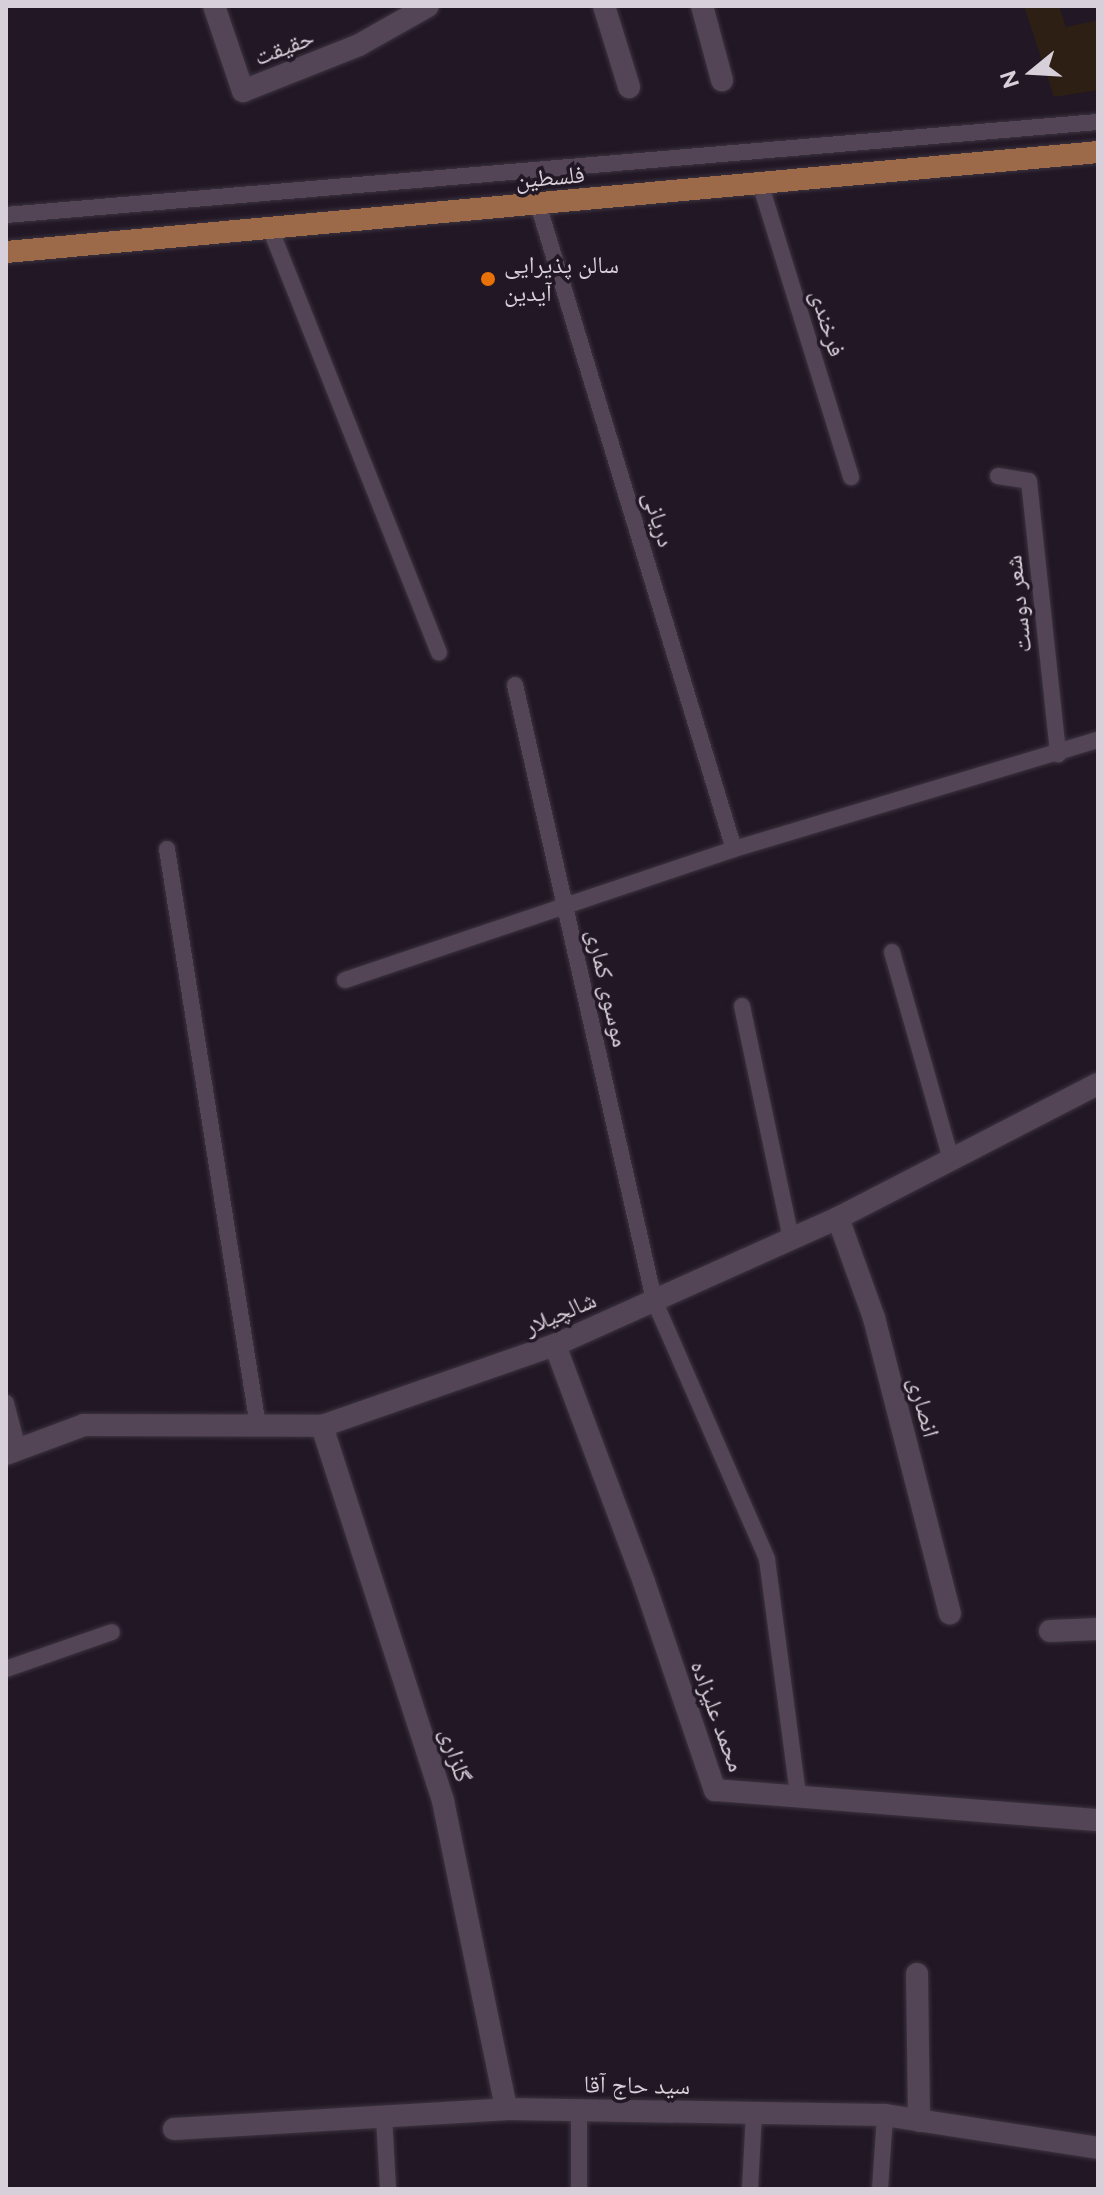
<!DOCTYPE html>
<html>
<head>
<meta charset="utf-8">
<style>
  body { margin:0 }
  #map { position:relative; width:1104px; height:2195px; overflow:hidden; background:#221725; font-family:Raleway,"Noto Naskh Arabic",sans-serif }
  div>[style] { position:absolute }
  .education>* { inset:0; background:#2d1f13 }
  .roads { filter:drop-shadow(0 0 2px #3c343f) drop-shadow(0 0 2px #3c343f) }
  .service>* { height:16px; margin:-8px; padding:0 8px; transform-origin:8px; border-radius:8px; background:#534556 }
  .minor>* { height:22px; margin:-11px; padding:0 11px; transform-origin:11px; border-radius:11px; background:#534556 }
  .primary>* { height:22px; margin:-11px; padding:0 11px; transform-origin:11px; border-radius:11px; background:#9c6949 }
  .dots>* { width:22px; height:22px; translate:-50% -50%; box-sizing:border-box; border:4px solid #221725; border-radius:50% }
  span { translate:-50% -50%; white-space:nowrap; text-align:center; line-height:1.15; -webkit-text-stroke:7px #221725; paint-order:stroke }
  .street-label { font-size:24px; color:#d7cfd9 }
  .poi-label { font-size:24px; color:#d7cfd9 }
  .left { translate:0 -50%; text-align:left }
  .frame { position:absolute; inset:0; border:8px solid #d7cfd9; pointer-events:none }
  .north { position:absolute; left:992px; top:32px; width:80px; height:80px; -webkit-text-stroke:6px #221725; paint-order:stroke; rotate:252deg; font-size:22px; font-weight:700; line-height:32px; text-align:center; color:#d7cfd9 }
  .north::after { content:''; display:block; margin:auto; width:28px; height:36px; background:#d7cfd9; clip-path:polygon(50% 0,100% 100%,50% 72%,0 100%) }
</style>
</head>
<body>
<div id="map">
  <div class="education">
    <i style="clip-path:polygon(1024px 6px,1059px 6px,1066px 27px,1098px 20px,1098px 90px,1054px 97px)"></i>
  </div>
  <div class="roads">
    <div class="service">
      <i style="left:760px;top:183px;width:308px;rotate:72.8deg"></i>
      <i style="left:538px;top:204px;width:674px;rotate:73.1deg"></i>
      <i style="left:6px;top:215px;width:1096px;rotate:-4.87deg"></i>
      <i style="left:270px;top:228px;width:457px;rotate:68.3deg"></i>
      <i style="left:998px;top:476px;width:31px;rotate:9deg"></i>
      <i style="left:1029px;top:481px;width:275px;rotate:83.9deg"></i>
      <i style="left:515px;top:685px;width:631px;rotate:77.26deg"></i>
      <i style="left:654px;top:1300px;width:283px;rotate:66.4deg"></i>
      <i style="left:767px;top:1559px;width:239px;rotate:82.5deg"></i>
      <i style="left:167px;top:849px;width:584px;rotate:81.04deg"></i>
      <i style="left:892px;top:952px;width:215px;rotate:74.1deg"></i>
      <i style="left:345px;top:980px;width:410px;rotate:-18.6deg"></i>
      <i style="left:734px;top:849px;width:380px;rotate:-16.7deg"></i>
      <i style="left:742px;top:1006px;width:238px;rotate:78.1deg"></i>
      <i style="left:6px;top:1403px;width:48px;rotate:75.4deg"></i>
      <i style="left:6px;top:1669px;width:112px;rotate:-19.2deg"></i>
      <i style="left:579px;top:2111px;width:78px;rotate:90deg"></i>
      <i style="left:384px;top:2117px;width:72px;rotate:86.8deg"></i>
      <i style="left:750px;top:2189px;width:76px;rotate:-87deg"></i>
      <i style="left:880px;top:2189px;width:74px;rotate:-86.1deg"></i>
    </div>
    <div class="minor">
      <i style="left:214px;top:6px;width:90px;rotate:71.2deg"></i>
      <i style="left:243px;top:91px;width:125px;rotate:-21.6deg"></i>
      <i style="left:359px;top:45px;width:79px;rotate:-29.5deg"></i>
      <i style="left:604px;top:6px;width:85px;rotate:72.8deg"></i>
      <i style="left:702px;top:6px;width:77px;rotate:74.9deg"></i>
      <i style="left:838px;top:1218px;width:106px;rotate:70.2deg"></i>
      <i style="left:874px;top:1318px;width:305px;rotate:75.6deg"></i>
      <i style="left:555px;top:1345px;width:253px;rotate:69.4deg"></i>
      <i style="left:644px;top:1582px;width:220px;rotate:71.2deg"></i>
      <i style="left:715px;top:1790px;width:384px;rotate:4.5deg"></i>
      <i style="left:322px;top:1426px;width:394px;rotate:72.1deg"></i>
      <i style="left:443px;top:1801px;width:314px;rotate:78.4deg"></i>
      <i style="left:6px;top:1454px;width:83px;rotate:-20.4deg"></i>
      <i style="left:84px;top:1425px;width:238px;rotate:0.2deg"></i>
      <i style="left:322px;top:1426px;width:247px;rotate:-19.2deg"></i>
      <i style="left:555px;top:1345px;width:310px;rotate:-24.2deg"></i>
      <i style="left:838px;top:1218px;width:292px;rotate:-27.3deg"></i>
      <i style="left:1050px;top:1631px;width:48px;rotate:-2.4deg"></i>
      <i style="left:917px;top:1974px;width:147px;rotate:89.2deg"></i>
      <i style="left:174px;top:2129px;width:333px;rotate:-3.4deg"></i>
      <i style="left:506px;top:2109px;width:379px;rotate:0.9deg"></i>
      <i style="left:885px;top:2115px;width:216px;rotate:8.8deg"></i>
    </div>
    <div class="primary">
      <i style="left:6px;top:252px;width:1097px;rotate:-5.23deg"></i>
    </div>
  </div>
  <div class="dots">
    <i style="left:488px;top:279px;background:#e8710a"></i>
  </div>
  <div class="street-label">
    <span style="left:284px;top:47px;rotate:-21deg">حقیقت</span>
    <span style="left:550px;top:177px;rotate:-5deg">فلسطین</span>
    <span style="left:828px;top:323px;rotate:73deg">فرخندی</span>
    <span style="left:659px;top:519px;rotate:73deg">دریانی</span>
    <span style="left:1018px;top:604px;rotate:-96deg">شعر دوست</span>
    <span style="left:608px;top:988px;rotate:77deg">موسوی کماری</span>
    <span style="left:560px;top:1313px;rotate:-23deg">شالچیلار</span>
    <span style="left:924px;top:1407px;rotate:75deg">انصاری</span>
    <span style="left:718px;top:1716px;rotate:70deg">محمد علیزاده</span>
    <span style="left:456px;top:1755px;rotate:72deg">گلزاری</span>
    <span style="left:637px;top:2085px;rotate:1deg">سید حاج آقا</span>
  </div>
  <div class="poi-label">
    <span class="left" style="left:504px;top:279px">سالن پذیرایی<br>آیدین</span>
  </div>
  <div class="frame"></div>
  <div class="north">N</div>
</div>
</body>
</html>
